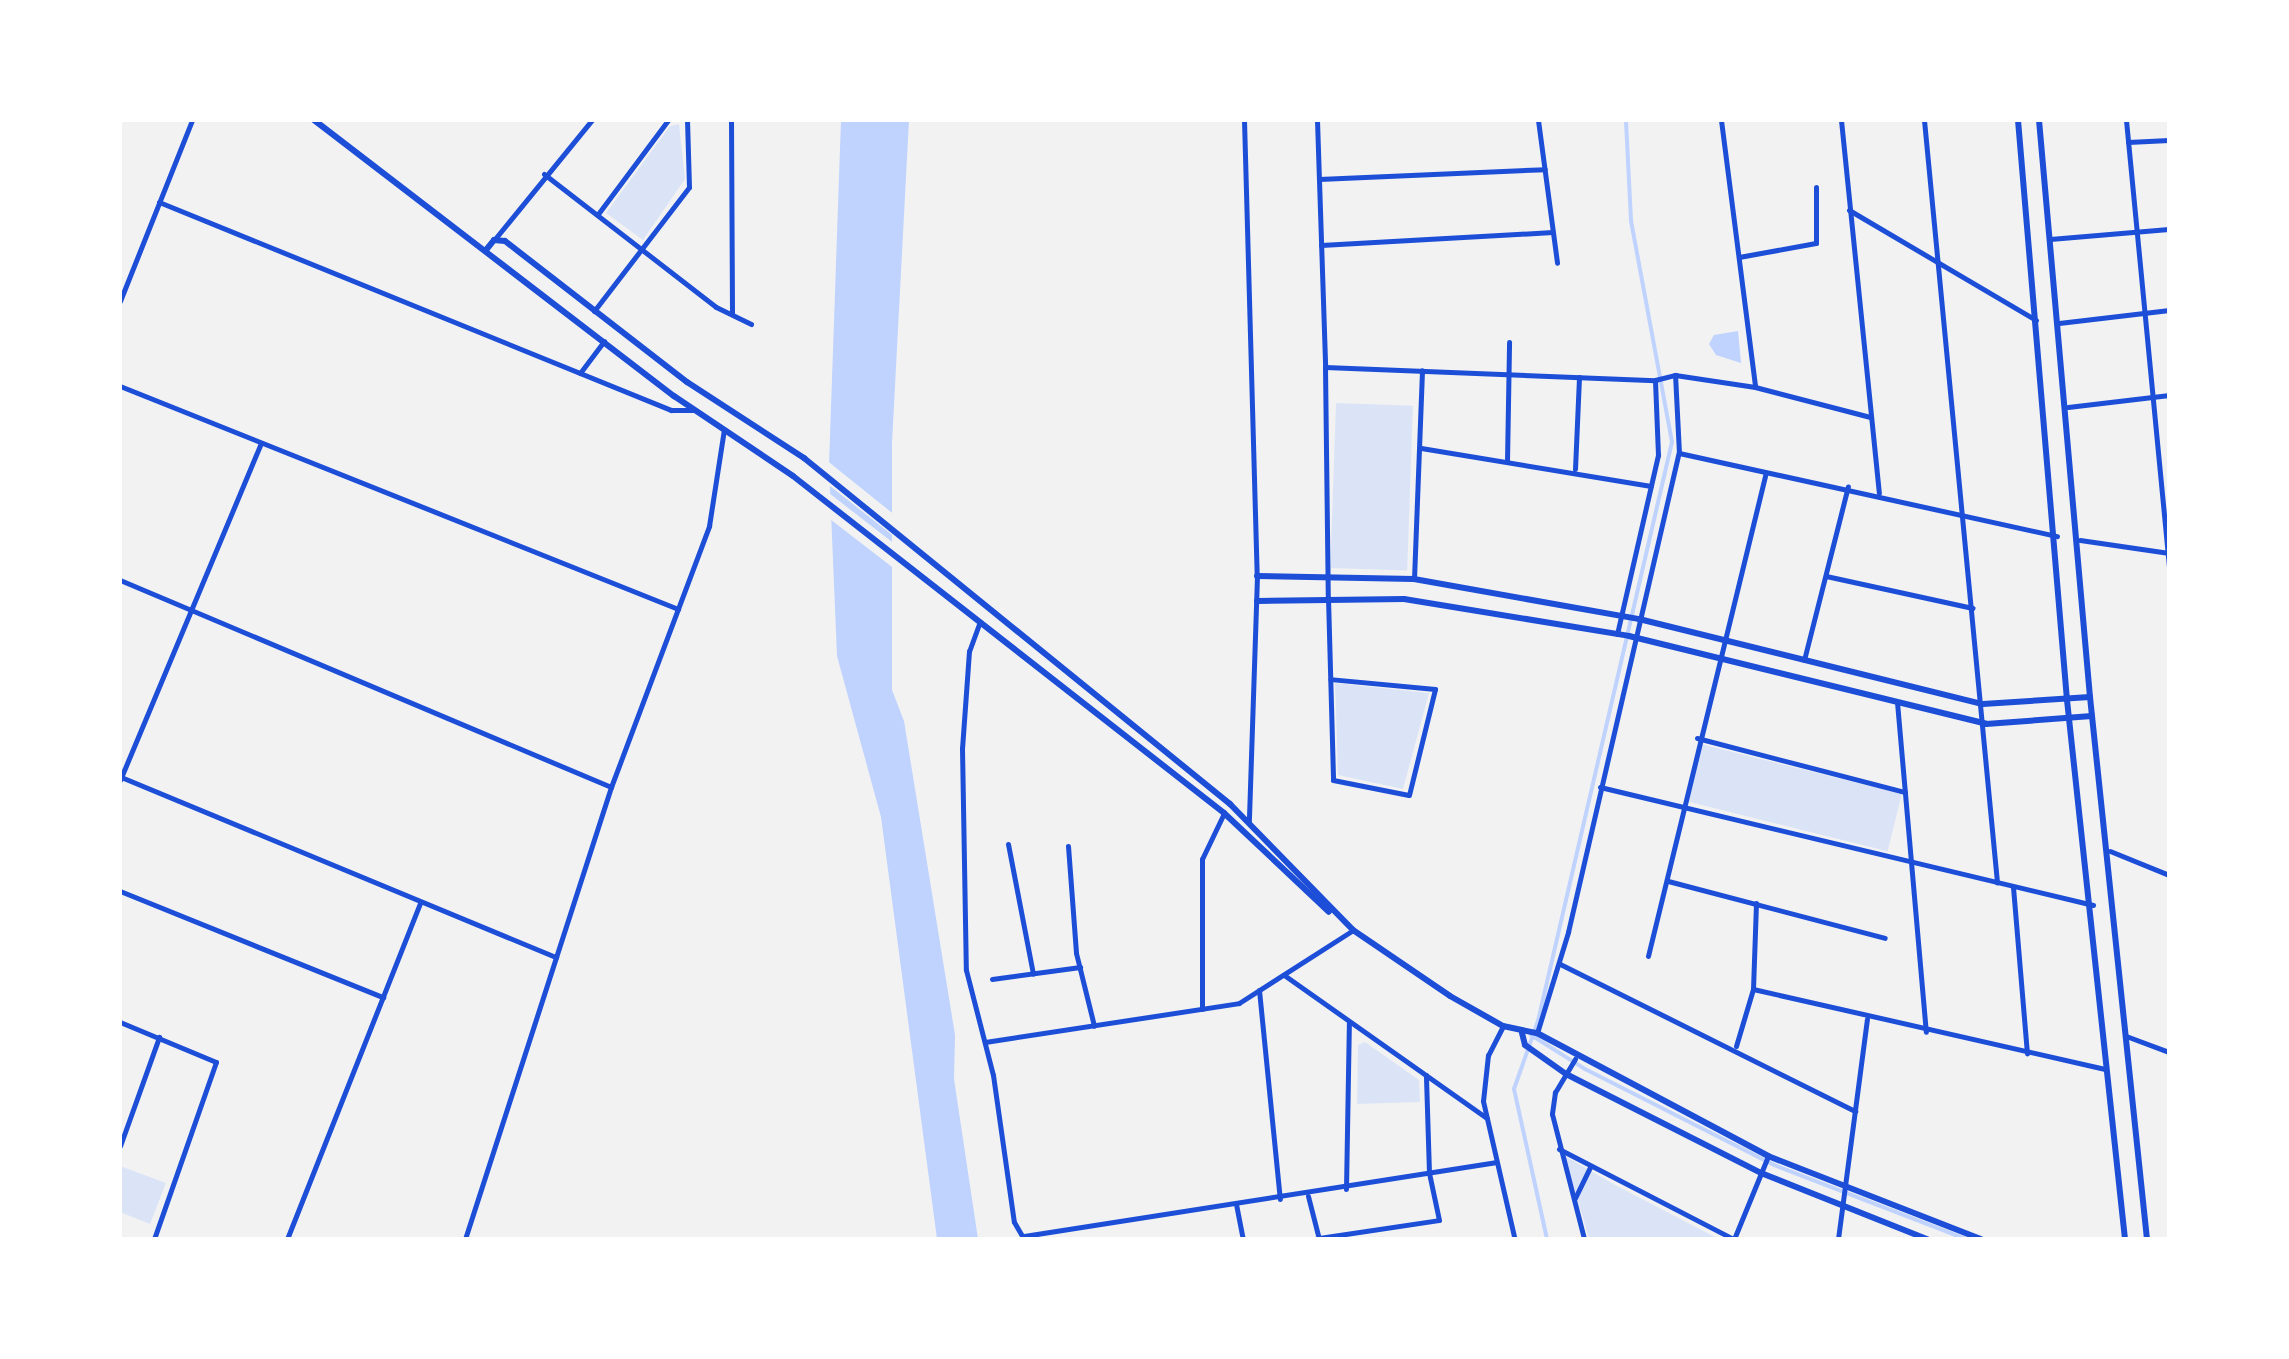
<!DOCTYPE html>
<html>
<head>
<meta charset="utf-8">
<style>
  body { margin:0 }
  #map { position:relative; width:2289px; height:1359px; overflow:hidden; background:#f2f2f2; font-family:"Archivo Narrow",sans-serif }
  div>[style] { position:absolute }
  .green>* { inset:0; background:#dbe4f7; transform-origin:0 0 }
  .water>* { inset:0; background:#bfd3fe }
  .pier>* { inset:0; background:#f2f2f2 }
  .stream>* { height:4px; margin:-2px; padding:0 2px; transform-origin:2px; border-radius:2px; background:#bfd3fe }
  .minor>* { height:5px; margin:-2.5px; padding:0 2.5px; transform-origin:2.5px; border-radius:2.5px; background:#1d4ed8 }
  .tertiary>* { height:6px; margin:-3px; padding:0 3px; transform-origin:3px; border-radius:3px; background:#1d4ed8 }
  .secondary>* { height:6px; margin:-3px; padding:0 3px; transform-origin:3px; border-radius:3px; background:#1d4ed8 }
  span { translate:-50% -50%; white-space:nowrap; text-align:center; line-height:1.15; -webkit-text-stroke:9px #fff; paint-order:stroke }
  .frame { position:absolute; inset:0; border:122px solid #fff; pointer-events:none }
</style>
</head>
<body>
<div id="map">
  <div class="green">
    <i style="clip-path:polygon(679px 124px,685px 179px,643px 240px,606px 213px,670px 126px)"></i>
    <i style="left:1336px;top:403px;width:77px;height:165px;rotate:2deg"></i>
    <i style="clip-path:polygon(1335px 683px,1429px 693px,1403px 789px,1338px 775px)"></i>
    <i style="left:1701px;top:744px;width:207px;height:59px;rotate:14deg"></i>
    <i style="clip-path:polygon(1365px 1042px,1419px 1080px,1420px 1102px,1357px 1104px,1358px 1045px)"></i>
    <i style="clip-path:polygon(1565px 1156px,1617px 1186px,1719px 1239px,1589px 1239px)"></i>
    <i style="clip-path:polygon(120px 1166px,166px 1183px,150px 1224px,120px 1212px)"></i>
  </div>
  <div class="water">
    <i style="clip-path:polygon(841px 120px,909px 120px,892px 443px,892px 690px,904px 721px,955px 1035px,954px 1079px,978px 1239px,937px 1239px,881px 817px,837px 656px,829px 465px)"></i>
    <i style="clip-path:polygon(1738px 331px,1741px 363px,1716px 355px,1709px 344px,1714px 335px)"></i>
  </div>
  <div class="pier">
    <i style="clip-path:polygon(825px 459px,896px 516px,896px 538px,825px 482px)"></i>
    <i style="clip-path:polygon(825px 490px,896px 545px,896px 570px,826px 516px)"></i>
  </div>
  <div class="stream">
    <i style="left:1531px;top:1035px;width:64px;rotate:32.2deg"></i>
    <i style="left:1585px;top:1069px;width:212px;rotate:26.9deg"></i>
    <i style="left:1774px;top:1165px;width:206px;rotate:21.1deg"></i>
    <i style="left:1547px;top:1239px;width:154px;rotate:-102.4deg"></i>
    <i style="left:1514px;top:1089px;width:72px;rotate:-70.6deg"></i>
    <i style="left:1538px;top:1021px;width:594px;rotate:-76.97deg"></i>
    <i style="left:1672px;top:442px;width:226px;rotate:-100.5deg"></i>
    <i style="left:1631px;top:220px;width:100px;rotate:-92.9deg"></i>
  </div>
  <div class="minor">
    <i style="left:731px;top:120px;width:194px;rotate:89.7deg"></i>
    <i style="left:1244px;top:120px;width:456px;rotate:88.4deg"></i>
    <i style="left:1257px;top:576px;width:245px;rotate:91.9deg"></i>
    <i style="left:1317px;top:120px;width:247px;rotate:88.1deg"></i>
    <i style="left:1325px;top:367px;width:231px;rotate:89.3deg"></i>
    <i style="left:1328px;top:598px;width:182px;rotate:88.4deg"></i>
    <i style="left:1333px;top:780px;width:77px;rotate:11.2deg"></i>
    <i style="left:1409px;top:795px;width:109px;rotate:-76.2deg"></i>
    <i style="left:1435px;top:689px;width:105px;rotate:-174.6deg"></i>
    <i style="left:1538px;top:120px;width:144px;rotate:82.4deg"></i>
    <i style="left:1721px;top:120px;width:269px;rotate:82.7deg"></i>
    <i style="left:1841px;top:120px;width:375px;rotate:84.2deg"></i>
    <i style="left:1924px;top:120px;width:766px;rotate:84.53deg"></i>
    <i style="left:2126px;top:120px;width:449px;rotate:84.5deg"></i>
    <i style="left:2128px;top:142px;width:41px;rotate:-2.8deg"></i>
    <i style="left:544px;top:174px;width:217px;rotate:37.7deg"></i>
    <i style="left:716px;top:307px;width:39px;rotate:26deg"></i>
    <i style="left:1319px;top:179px;width:226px;rotate:-2.5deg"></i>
    <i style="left:159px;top:202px;width:553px;rotate:22.11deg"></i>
    <i style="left:671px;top:410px;width:24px"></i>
    <i style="left:1849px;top:210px;width:217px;rotate:30.5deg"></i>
    <i style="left:598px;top:214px;width:117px;rotate:-53.3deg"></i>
    <i style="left:2050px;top:239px;width:119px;rotate:-4.8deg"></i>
    <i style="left:494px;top:240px;width:155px;rotate:-50.8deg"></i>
    <i style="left:1321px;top:245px;width:232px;rotate:-3.2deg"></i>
    <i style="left:1739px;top:257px;width:78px;rotate:-10.3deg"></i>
    <i style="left:1816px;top:243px;width:56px;rotate:-90deg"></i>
    <i style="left:120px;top:301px;width:195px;rotate:-68.3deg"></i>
    <i style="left:594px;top:311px;width:156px;rotate:-52.5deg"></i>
    <i style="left:689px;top:187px;width:67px;rotate:-91.7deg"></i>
    <i style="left:2059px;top:323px;width:111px;rotate:-6.7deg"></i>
    <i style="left:1325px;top:367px;width:330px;rotate:2.3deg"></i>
    <i style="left:580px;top:373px;width:40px;rotate:-53deg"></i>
    <i style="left:120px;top:386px;width:601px;rotate:21.78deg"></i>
    <i style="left:2068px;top:407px;width:102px;rotate:-6.8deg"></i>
    <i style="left:1421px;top:448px;width:233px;rotate:9.4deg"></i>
    <i style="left:1679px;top:453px;width:387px;rotate:12.4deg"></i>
    <i style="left:1507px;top:461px;width:119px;rotate:-89deg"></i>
    <i style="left:1575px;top:469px;width:92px;rotate:-87.5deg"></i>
    <i style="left:2080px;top:540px;width:90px;rotate:8.3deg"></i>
    <i style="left:1826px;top:576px;width:150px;rotate:12.3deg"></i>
    <i style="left:1414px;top:579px;width:209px;rotate:-87.8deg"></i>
    <i style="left:120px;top:580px;width:533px;rotate:22.86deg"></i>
    <i style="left:979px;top:624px;width:29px;rotate:110deg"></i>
    <i style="left:969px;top:651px;width:97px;rotate:94.1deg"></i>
    <i style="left:962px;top:748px;width:222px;rotate:89deg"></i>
    <i style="left:966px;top:970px;width:108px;rotate:75.6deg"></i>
    <i style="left:993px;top:1075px;width:148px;rotate:81.9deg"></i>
    <i style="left:1014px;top:1222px;width:20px;rotate:60deg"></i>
    <i style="left:1617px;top:634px;width:184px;rotate:-77.1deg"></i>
    <i style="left:1658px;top:455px;width:75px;rotate:-92.3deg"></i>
    <i style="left:1655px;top:380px;width:21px;rotate:-14deg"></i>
    <i style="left:1675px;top:375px;width:81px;rotate:8.5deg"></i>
    <i style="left:1755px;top:387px;width:119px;rotate:14.6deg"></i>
    <i style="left:1804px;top:660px;width:179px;rotate:-75.8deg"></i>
    <i style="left:1897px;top:702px;width:331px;rotate:85deg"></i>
    <i style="left:1697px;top:738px;width:215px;rotate:14.6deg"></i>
    <i style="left:121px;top:777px;width:471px;rotate:22.5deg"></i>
    <i style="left:120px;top:780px;width:365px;rotate:-67.3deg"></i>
    <i style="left:1600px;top:787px;width:507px;rotate:13.46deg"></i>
    <i style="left:1008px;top:844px;width:132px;rotate:79.1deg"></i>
    <i style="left:1068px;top:846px;width:107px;rotate:85.7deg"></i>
    <i style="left:1076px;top:953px;width:75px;rotate:76.1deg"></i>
    <i style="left:2110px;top:851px;width:64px;rotate:22.1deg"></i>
    <i style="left:1668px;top:881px;width:224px;rotate:14.7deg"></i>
    <i style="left:2013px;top:887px;width:167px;rotate:85.2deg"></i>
    <i style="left:120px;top:891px;width:284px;rotate:22deg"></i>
    <i style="left:1648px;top:956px;width:497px;rotate:-76.3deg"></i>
    <i style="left:1560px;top:964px;width:330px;rotate:26.5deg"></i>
    <i style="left:1284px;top:975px;width:248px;rotate:35.2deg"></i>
    <i style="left:992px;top:979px;width:89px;rotate:-7.8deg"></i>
    <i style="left:1753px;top:989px;width:362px;rotate:12.8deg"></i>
    <i style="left:1259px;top:990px;width:210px;rotate:84.3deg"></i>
    <i style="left:1202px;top:1009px;width:150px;rotate:-90deg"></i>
    <i style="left:1202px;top:859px;width:51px;rotate:-64.4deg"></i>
    <i style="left:120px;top:1022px;width:104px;rotate:22.6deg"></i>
    <i style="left:216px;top:1062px;width:188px;rotate:109.3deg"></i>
    <i style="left:1503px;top:1026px;width:33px;rotate:117deg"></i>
    <i style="left:1488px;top:1055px;width:46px;rotate:96.2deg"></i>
    <i style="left:1483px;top:1101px;width:139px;rotate:77.1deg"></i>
    <i style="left:1537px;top:1033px;width:106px;rotate:-72.9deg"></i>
    <i style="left:1568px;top:932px;width:492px;rotate:-77deg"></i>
    <i style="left:1679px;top:453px;width:78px;rotate:-92.9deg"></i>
    <i style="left:2126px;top:1036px;width:46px;rotate:20.4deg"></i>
    <i style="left:985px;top:1042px;width:257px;rotate:-8.7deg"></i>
    <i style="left:1239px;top:1003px;width:135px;rotate:-32.6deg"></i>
    <i style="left:1736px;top:1046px;width:59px;rotate:-73.4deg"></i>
    <i style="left:1753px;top:989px;width:86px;rotate:-88deg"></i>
    <i style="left:1575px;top:1059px;width:39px;rotate:121deg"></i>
    <i style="left:1555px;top:1092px;width:22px;rotate:98deg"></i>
    <i style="left:1552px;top:1114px;width:129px;rotate:75.6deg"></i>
    <i style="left:120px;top:1146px;width:116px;rotate:-70.3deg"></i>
    <i style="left:1559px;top:1149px;width:196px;rotate:27.3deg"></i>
    <i style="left:1346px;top:1189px;width:167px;rotate:-89deg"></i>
    <i style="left:1308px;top:1196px;width:44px;rotate:75.7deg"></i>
    <i style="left:1575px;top:1198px;width:34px;rotate:-64deg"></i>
    <i style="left:1236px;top:1204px;width:36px;rotate:79deg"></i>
    <i style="left:1024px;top:1236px;width:477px;rotate:-8.9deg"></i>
    <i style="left:1319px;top:1238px;width:121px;rotate:-8.5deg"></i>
    <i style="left:1439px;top:1220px;width:48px;rotate:-102deg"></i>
    <i style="left:1429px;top:1173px;width:98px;rotate:-91.8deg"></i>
    <i style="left:287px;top:1239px;width:361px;rotate:-68.4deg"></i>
    <i style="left:465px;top:1239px;width:475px;rotate:-72.1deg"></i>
    <i style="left:611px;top:787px;width:279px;rotate:-69.4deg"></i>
    <i style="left:709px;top:526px;width:98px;rotate:-81.2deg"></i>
    <i style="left:1734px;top:1239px;width:90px;rotate:-67.7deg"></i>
    <i style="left:1838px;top:1239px;width:222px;rotate:-82.5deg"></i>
  </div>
  <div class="tertiary">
    <i style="left:2018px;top:120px;width:582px;rotate:85.17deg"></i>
    <i style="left:2067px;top:700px;width:542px;rotate:83.86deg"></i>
    <i style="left:2039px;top:120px;width:579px;rotate:84.95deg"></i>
    <i style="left:2090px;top:697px;width:545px;rotate:84deg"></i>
    <i style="left:1257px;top:576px;width:157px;rotate:1.1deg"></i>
    <i style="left:1414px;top:579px;width:229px;rotate:10.1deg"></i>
    <i style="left:1639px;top:619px;width:354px;rotate:13.9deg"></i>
    <i style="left:1983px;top:704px;width:107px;rotate:-3.7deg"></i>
    <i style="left:1257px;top:601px;width:147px;rotate:-0.8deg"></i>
    <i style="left:1404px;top:599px;width:228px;rotate:9.3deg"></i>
    <i style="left:1629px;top:636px;width:368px;rotate:13.8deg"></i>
    <i style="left:1986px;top:724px;width:106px;rotate:-4.3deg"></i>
  </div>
  <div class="secondary">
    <i style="left:314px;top:120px;width:454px;rotate:37.5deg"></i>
    <i style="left:674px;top:396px;width:143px;rotate:33.9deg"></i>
    <i style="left:793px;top:476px;width:547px;rotate:38.02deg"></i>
    <i style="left:1224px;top:813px;width:144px;rotate:43.3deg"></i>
    <i style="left:486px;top:250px;width:13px;rotate:-51deg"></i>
    <i style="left:494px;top:240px;width:11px;rotate:5deg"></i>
    <i style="left:505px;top:241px;width:230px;rotate:37.8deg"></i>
    <i style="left:687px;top:382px;width:140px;rotate:33deg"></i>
    <i style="left:804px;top:458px;width:549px;rotate:39.08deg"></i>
    <i style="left:1230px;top:804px;width:176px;rotate:45.7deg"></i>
    <i style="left:1353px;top:930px;width:117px;rotate:34.2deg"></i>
    <i style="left:1450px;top:996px;width:61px;rotate:29.5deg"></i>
    <i style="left:1503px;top:1026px;width:35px;rotate:12deg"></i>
    <i style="left:1537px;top:1033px;width:262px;rotate:28deg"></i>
    <i style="left:1768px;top:1156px;width:229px;rotate:21.3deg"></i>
    <i style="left:1522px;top:1033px;width:12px;rotate:76deg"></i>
    <i style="left:1525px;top:1045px;width:50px;rotate:35.3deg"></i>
    <i style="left:1566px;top:1074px;width:219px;rotate:26.9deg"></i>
    <i style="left:1761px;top:1173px;width:179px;rotate:21.7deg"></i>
  </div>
  <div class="frame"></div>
</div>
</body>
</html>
